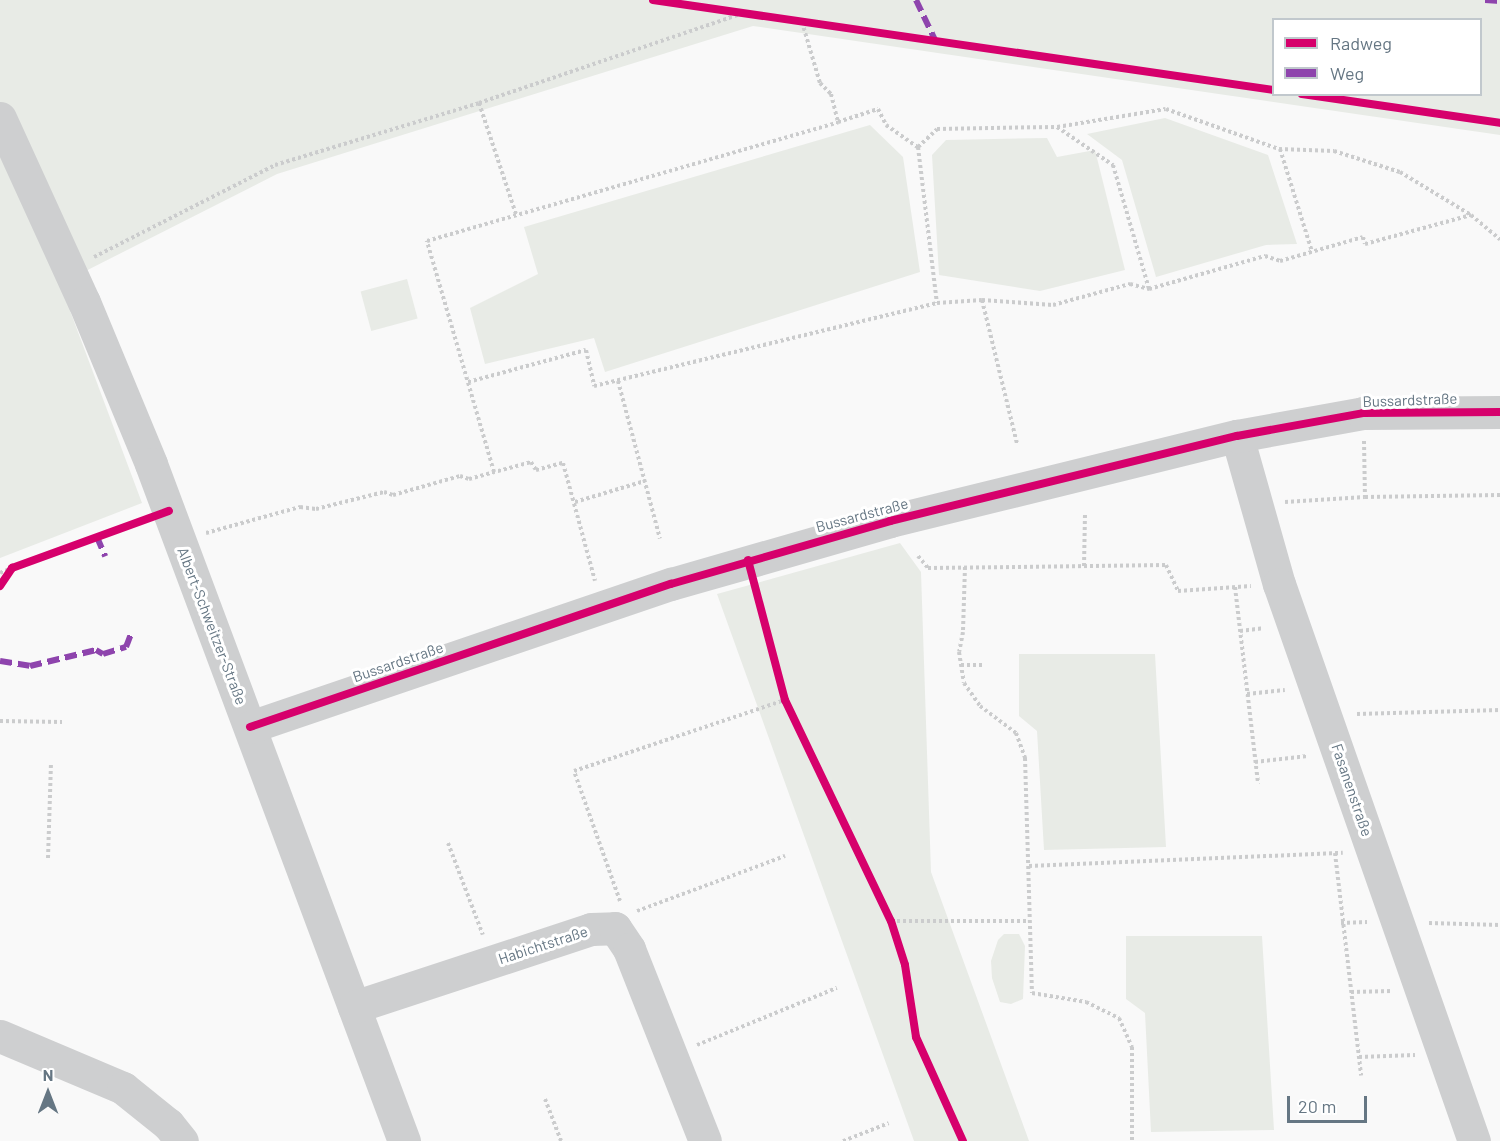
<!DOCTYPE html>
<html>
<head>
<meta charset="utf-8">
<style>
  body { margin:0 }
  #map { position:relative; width:1500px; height:1141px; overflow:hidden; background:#f9f9f9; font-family:Barlow,sans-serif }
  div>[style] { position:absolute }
  .green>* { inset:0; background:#e8ebe6; transform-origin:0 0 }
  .path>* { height:4px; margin-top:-2px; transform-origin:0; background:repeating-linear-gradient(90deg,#cbcccd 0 3px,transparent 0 6px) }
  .minor>* { height:33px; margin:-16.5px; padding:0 16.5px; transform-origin:16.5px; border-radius:16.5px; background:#cecfd0 }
  .quiet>* { height:6px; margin-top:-3px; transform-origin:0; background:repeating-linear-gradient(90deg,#8e44ad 0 12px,transparent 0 18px) }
  .cycleway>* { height:8px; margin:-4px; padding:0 4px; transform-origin:4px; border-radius:4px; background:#d6006c }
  span { translate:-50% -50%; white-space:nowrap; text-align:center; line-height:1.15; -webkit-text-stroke:6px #fff; paint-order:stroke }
  .street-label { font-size:15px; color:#657683 }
  .legend { position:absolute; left:1272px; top:18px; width:210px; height:78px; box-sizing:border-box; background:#fff; border:2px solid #c1c8cd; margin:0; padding:8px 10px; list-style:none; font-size:18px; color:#657683 }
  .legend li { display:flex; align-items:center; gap:12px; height:30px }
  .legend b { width:30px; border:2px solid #c1c8cd }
  .north { position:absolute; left:18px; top:1063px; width:60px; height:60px; -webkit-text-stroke:4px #fff; paint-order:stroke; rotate:0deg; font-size:16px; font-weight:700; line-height:24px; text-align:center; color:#657683 }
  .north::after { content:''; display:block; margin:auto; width:21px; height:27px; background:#657683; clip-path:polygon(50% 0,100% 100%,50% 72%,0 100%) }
  .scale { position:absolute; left:1287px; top:1096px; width:80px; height:27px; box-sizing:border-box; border:3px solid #657683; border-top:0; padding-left:8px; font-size:18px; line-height:21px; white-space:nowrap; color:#657683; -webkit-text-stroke:4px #fff; paint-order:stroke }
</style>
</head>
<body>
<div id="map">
  <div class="green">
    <i style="clip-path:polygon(evenodd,0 0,1500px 0,1500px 135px,753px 26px,277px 174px,60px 284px,142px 503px,0 558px,0 0,1274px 20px,1480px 20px,1480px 94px,1274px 94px,1274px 20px)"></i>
    <i style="clip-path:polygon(1165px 118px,1268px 155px,1297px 244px,1266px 245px,1156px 277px,1122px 160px,1087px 134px)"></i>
    <i style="clip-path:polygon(870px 125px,903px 157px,920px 272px,605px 372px,594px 338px,485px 364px,470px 308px,538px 274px,524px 227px)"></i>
    <i style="clip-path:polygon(1047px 138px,1057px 157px,1095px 150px,1125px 270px,1040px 291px,939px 275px,932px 155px,946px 140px)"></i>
    <i style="left:407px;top:279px;width:41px;height:48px;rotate:75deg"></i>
    <i style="clip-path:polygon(900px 543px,921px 572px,931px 872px,1029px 1141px,914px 1141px,717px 594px)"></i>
    <i style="clip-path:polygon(1019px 654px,1155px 654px,1166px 847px,1044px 850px,1037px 731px,1019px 716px)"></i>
    <i style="clip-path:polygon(1004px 934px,1019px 934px,1025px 946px,1023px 999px,1011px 1004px,1000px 1002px,992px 978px,991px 961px,998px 940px)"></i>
    <i style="clip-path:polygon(1126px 936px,1262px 936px,1274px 1130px,1151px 1132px,1145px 1013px,1126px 999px)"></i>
  </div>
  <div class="path">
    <i style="left:802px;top:22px;width:64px;rotate:73.6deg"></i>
    <i style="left:820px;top:83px;width:16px;rotate:45deg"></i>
    <i style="left:831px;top:94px;width:29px;rotate:76deg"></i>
    <i style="left:838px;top:122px;width:42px;rotate:-18deg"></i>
    <i style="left:878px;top:109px;width:18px;rotate:63deg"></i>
    <i style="left:886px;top:125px;width:39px;rotate:35deg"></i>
    <i style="left:918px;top:147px;width:26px;rotate:-43deg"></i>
    <i style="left:937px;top:129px;width:120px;rotate:-1deg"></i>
    <i style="left:1057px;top:127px;width:110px;rotate:-9.4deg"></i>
    <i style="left:1166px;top:109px;width:120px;rotate:19.5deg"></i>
    <i style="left:1279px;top:149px;width:55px;rotate:2.1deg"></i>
    <i style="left:1334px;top:151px;width:69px;rotate:17.7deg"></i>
    <i style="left:1400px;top:172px;width:83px;rotate:31.2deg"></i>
    <i style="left:1471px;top:215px;width:38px;rotate:40deg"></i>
    <i style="left:479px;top:103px;width:117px;rotate:71.6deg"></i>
    <i style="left:1057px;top:127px;width:68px;rotate:34.2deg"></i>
    <i style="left:1113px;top:165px;width:129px;rotate:73.8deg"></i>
    <i style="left:918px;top:147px;width:157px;rotate:83.1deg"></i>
    <i style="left:1280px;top:149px;width:108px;rotate:72.7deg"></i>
    <i style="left:94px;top:257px;width:203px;rotate:-26.9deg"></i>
    <i style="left:275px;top:165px;width:213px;rotate:-16.9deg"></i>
    <i style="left:479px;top:103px;width:279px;rotate:-18.8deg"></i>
    <i style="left:982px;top:300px;width:148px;rotate:76.3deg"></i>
    <i style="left:618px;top:381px;width:163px;rotate:75.1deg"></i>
    <i style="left:468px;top:382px;width:122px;rotate:-15.2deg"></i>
    <i style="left:586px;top:350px;width:37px;rotate:77deg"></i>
    <i style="left:594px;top:386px;width:353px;rotate:-13.6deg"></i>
    <i style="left:937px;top:303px;width:45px;rotate:-3.8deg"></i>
    <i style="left:982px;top:300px;width:71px;rotate:4deg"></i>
    <i style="left:1053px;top:305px;width:80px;rotate:-15.3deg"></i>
    <i style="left:1130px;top:284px;width:20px;rotate:15deg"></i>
    <i style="left:1149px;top:289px;width:121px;rotate:-15.9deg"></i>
    <i style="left:1265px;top:256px;width:16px;rotate:18deg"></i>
    <i style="left:1280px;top:261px;width:86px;rotate:-16.1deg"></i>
    <i style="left:1363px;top:237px;width:7px;rotate:74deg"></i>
    <i style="left:1365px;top:244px;width:110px;rotate:-15.3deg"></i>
    <i style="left:1364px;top:441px;width:56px;rotate:89deg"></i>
    <i style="left:494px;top:472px;width:241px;rotate:-106.2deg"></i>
    <i style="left:427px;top:241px;width:428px;rotate:-16.1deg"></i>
    <i style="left:575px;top:502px;width:73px;rotate:-16.7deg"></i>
    <i style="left:1285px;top:502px;width:80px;rotate:-3.6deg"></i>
    <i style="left:1365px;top:497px;width:135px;rotate:-0.8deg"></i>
    <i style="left:206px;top:533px;width:98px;rotate:-15.5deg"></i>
    <i style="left:300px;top:507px;width:16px;rotate:7deg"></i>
    <i style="left:316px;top:509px;width:70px;rotate:-14deg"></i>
    <i style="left:384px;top:492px;width:9px;rotate:18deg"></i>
    <i style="left:393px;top:495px;width:70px;rotate:-15.8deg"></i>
    <i style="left:460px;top:476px;width:9px;rotate:18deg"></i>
    <i style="left:469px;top:479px;width:64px;rotate:-15.3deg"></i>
    <i style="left:531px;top:462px;width:9px;rotate:58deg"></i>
    <i style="left:536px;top:470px;width:28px;rotate:-15deg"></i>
    <i style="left:563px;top:463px;width:122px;rotate:74.8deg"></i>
    <i style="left:918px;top:556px;width:16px;rotate:50deg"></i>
    <i style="left:928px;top:568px;width:238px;rotate:-0.7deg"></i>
    <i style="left:1166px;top:565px;width:29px;rotate:65deg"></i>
    <i style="left:1178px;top:591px;width:73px;rotate:-3.9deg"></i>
    <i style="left:1084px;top:566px;width:51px;rotate:-88.9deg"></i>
    <i style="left:965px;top:567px;width:65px;rotate:91.8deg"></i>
    <i style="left:963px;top:632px;width:20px;rotate:101deg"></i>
    <i style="left:959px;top:652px;width:31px;rotate:81deg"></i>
    <i style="left:964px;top:683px;width:28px;rotate:55deg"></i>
    <i style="left:980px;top:706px;width:45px;rotate:36.9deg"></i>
    <i style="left:1016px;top:733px;width:27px;rotate:70deg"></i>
    <i style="left:1025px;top:758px;width:235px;rotate:88.3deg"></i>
    <i style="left:1032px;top:993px;width:55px;rotate:9.5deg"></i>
    <i style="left:1086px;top:1002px;width:37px;rotate:26deg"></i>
    <i style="left:1119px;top:1018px;width:32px;rotate:66deg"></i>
    <i style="left:1132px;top:1047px;width:94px;rotate:90deg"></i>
    <i style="left:0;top:573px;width:13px;rotate:-23deg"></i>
    <i style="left:1235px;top:587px;width:198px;rotate:83.3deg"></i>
    <i style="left:1240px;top:631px;width:23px;rotate:-7deg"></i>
    <i style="left:961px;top:665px;width:23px"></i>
    <i style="left:1247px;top:694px;width:38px;rotate:-6deg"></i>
    <i style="left:1357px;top:714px;width:143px;rotate:-1.6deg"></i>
    <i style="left:0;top:721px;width:62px;rotate:0.9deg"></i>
    <i style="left:1255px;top:762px;width:53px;rotate:-6.5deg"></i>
    <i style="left:448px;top:843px;width:98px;rotate:69.2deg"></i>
    <i style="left:1335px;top:853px;width:224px;rotate:83.3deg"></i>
    <i style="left:48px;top:858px;width:94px;rotate:-88.2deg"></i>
    <i style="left:1029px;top:866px;width:314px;rotate:-2.4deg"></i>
    <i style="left:620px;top:901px;width:138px;rotate:-109.5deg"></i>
    <i style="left:574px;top:771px;width:223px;rotate:-18.6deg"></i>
    <i style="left:637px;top:911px;width:158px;rotate:-20.4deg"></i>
    <i style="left:891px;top:921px;width:138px"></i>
    <i style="left:1341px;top:923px;width:26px;rotate:-2deg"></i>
    <i style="left:1429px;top:923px;width:71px;rotate:1.6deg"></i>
    <i style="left:1351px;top:992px;width:41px;rotate:-1.4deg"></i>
    <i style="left:697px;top:1045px;width:151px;rotate:-22.2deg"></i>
    <i style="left:1359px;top:1057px;width:56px;rotate:-2deg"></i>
    <i style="left:545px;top:1099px;width:45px;rotate:69.1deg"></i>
    <i style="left:843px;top:1141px;width:49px;rotate:-21.4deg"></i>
  </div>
  <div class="minor">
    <i style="left:0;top:118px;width:202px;rotate:65.5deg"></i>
    <i style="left:84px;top:302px;width:175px;rotate:67.5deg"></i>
    <i style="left:151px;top:464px;width:723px;rotate:69.51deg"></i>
    <i style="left:1237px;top:436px;width:154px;rotate:74.2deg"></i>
    <i style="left:1279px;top:584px;width:590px;rotate:70.71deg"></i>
    <i style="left:250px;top:727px;width:445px;rotate:-18.8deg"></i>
    <i style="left:671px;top:584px;width:228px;rotate:-16deg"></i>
    <i style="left:890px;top:521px;width:357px;rotate:-13.8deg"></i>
    <i style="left:1237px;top:436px;width:128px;rotate:-10.3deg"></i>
    <i style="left:1363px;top:413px;width:137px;rotate:-0.4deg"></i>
    <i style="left:354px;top:1007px;width:250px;rotate:-18.2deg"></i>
    <i style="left:591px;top:929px;width:24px;rotate:-2deg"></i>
    <i style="left:615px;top:928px;width:25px;rotate:56deg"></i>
    <i style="left:629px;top:949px;width:206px;rotate:68.4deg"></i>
    <i style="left:0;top:1036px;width:134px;rotate:22.9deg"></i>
    <i style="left:123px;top:1088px;width:58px;rotate:38.7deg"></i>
    <i style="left:168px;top:1124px;width:22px;rotate:51deg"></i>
  </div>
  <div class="quiet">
    <i style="left:916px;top:0;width:47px;rotate:64.5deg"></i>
    <i style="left:1485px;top:0;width:15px;rotate:4deg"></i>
    <i style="left:97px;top:537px;width:21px;rotate:67deg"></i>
    <i style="left:0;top:661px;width:30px;rotate:9deg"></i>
    <i style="left:30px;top:666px;width:68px;rotate:-13.6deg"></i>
    <i style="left:96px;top:650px;width:8px;rotate:30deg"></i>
    <i style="left:103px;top:654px;width:24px;rotate:-17deg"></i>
    <i style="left:126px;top:647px;width:17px;rotate:-69deg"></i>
  </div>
  <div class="cycleway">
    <i style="left:653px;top:0;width:627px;rotate:8.25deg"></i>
    <i style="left:1302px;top:94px;width:200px;rotate:8.3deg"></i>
    <i style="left:748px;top:560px;width:145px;rotate:75.2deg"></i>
    <i style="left:785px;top:700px;width:245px;rotate:64.4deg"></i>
    <i style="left:891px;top:921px;width:46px;rotate:72.3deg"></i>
    <i style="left:905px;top:965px;width:73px;rotate:81.3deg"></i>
    <i style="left:916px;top:1037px;width:114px;rotate:65.7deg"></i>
    <i style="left:0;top:586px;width:22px;rotate:-56deg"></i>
    <i style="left:12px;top:568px;width:167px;rotate:-20deg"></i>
    <i style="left:250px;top:727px;width:445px;rotate:-18.8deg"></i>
    <i style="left:671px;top:584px;width:228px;rotate:-16deg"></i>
    <i style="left:890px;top:521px;width:357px;rotate:-13.8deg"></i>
    <i style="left:1237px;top:436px;width:128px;rotate:-10.3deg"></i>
    <i style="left:1363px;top:413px;width:137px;rotate:-0.4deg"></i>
  </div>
  <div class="street-label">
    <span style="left:1410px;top:400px;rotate:-2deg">Bussardstraße</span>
    <span style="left:862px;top:515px;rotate:-15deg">Bussardstraße</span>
    <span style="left:212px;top:626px;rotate:69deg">Albert-Schweitzer-Straße</span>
    <span style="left:398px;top:662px;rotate:-19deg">Bussardstraße</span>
    <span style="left:1352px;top:790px;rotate:71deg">Fasanenstraße</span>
    <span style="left:543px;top:945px;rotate:-18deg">Habichtstraße</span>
  </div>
  <ul class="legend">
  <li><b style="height:8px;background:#d6006c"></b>Radweg</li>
  <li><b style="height:8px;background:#8e44ad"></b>Weg</li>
  </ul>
  <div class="north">N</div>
  <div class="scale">20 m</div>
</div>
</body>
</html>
